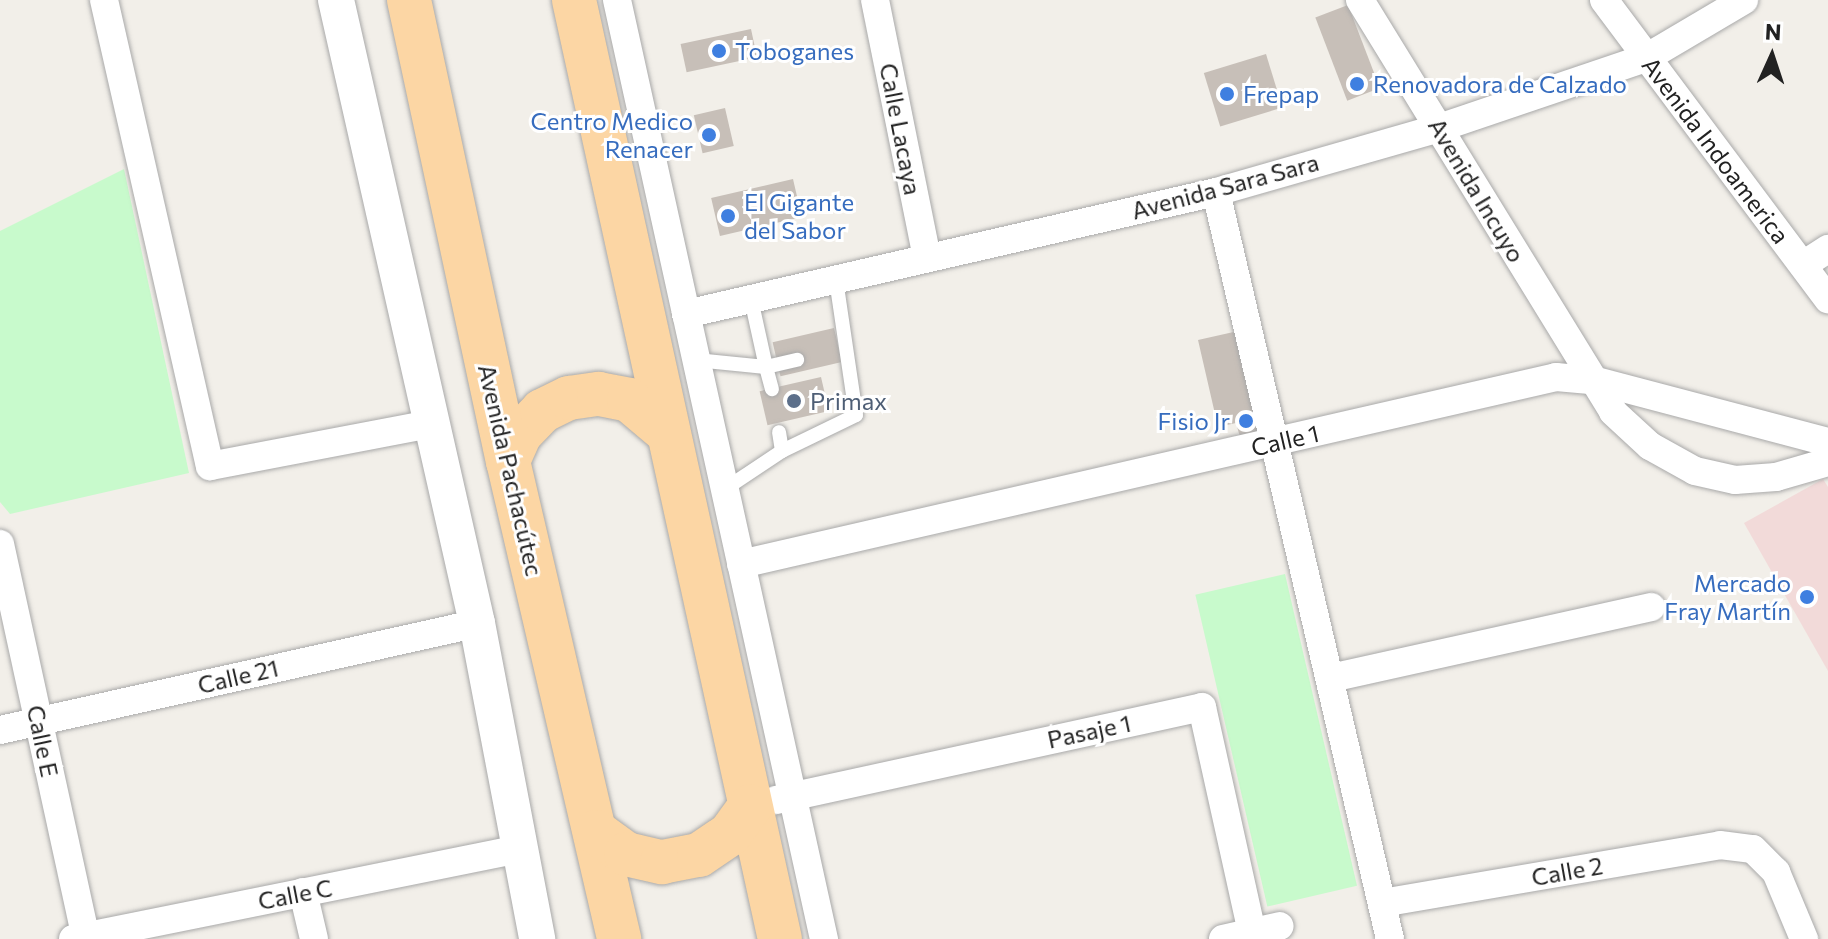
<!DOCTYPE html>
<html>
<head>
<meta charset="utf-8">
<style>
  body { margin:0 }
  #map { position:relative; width:1828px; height:939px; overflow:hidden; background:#f2efe9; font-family:Commissioner,sans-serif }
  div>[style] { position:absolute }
  .commercial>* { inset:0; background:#f2dad9 }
  .park>* { inset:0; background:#c8facc; transform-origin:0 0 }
  .building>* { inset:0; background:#c7bfb8; transform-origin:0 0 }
  .roads { filter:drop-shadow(0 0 2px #a9a9a9) drop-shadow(0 0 2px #a9a9a9) }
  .service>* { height:14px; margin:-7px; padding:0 7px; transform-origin:7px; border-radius:7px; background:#fff }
  .minor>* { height:28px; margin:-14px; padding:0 14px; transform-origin:14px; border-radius:14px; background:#fff }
  .tertiary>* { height:36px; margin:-18px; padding:0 18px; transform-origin:18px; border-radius:18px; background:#fff }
  .primary>* { height:44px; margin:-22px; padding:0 22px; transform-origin:22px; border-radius:22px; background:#fcd6a4 }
  .dots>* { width:22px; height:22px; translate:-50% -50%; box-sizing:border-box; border:4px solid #fff; border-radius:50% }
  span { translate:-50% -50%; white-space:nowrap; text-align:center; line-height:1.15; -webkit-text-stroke:6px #fff; paint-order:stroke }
  .shop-label { font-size:24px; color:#366cbe }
  .left { translate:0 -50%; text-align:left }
  .right { translate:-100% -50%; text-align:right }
  .street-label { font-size:24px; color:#222 }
  .service-label { font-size:24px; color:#4e5e75 }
  .north { position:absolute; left:1732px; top:16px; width:80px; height:80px; -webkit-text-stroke:6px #fff; paint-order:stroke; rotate:3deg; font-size:22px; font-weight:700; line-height:32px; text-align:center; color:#222 }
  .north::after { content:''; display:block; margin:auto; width:28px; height:36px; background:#222; clip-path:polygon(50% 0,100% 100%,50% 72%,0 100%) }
</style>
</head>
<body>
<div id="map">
  <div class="commercial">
    <i style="clip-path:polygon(1823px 479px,1828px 487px,1828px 671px,1744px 523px)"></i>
  </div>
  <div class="park">
    <i style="clip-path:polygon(124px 169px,189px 473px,10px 514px,0 502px,0 231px)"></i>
    <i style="left:1285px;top:574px;width:320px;height:92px;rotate:77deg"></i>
  </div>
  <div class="building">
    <i style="left:1348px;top:5px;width:89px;height:35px;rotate:69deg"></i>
    <i style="left:751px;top:29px;width:29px;height:72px;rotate:78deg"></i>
    <i style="left:1266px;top:54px;width:56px;height:65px;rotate:73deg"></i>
    <i style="left:725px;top:108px;width:39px;height:32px;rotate:77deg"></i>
    <i style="left:793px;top:179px;width:39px;height:84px;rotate:77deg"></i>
    <i style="left:834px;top:328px;width:35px;height:63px;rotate:77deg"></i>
    <i style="clip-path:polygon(1238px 331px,1261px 432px,1240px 437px,1236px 423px,1218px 427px,1198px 340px)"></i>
    <i style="left:821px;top:377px;width:35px;height:63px;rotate:77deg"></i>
  </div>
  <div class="roads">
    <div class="service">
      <i style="left:751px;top:299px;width:70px;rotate:77.6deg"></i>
      <i style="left:766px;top:367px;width:32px;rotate:-13deg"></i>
      <i style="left:696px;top:360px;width:70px;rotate:5.7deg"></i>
      <i style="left:766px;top:367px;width:23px;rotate:75deg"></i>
      <i style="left:782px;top:451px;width:82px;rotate:-25.9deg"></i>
      <i style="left:856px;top:415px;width:137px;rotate:-98.4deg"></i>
      <i style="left:725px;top:489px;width:69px;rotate:-33.7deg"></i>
      <i style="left:782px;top:451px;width:19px;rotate:-99deg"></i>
    </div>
    <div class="minor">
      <i style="left:104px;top:0;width:478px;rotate:77.2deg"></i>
      <i style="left:210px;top:466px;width:225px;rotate:-10.8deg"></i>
      <i style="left:617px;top:0;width:962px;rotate:77.57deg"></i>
      <i style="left:875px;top:0;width:263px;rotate:78.6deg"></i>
      <i style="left:1360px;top:0;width:483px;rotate:58.4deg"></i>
      <i style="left:1613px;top:412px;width:50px;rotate:42.6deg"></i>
      <i style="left:1650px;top:446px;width:51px;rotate:29.1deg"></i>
      <i style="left:1695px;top:471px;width:41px;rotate:12.7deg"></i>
      <i style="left:1735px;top:480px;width:41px;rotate:-4.2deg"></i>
      <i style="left:1776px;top:477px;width:54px;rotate:-16.1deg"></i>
      <i style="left:1604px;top:0;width:374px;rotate:53.2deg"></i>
      <i style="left:1216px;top:192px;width:767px;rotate:76.89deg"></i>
      <i style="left:1803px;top:265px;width:30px;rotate:-33deg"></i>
      <i style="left:686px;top:314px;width:544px;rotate:-12.96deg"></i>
      <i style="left:1216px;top:192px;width:232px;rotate:-16deg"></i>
      <i style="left:1439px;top:128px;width:219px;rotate:-18.7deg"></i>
      <i style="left:1646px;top:58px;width:114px;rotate:-30.6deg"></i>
      <i style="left:0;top:544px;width:404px;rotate:77.7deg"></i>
      <i style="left:741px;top:564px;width:836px;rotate:-12.92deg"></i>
      <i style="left:1556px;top:377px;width:37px;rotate:5deg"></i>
      <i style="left:1593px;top:380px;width:243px;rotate:14.8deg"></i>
      <i style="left:1331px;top:678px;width:328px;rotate:-12.5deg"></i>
      <i style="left:0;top:730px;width:489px;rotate:-12.6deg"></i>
      <i style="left:776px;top:800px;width:436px;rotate:-12.3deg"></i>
      <i style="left:1202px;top:707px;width:230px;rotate:77.5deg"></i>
      <i style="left:303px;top:892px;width:48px;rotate:76.8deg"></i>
      <i style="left:1382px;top:903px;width:343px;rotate:-9.7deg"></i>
      <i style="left:1720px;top:845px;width:33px;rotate:7deg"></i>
      <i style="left:1753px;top:849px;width:33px;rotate:45deg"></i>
      <i style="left:1776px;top:872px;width:73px;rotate:67.3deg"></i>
      <i style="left:73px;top:939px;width:454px;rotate:-11.4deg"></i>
      <i style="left:1223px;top:939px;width:58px;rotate:-12.8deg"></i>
    </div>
    <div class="tertiary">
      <i style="left:336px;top:0;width:639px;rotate:77.25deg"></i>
      <i style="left:477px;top:623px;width:322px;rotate:79.2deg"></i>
    </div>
    <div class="primary">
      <i style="left:409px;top:0;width:472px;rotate:77.9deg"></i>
      <i style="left:508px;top:461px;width:491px;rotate:76.9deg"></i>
      <i style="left:574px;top:0;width:961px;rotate:77.63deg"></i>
      <i style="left:508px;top:461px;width:30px;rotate:-66deg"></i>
      <i style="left:520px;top:434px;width:32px;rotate:-46deg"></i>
      <i style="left:542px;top:411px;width:30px;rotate:-26deg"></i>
      <i style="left:569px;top:398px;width:30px;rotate:-8deg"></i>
      <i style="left:599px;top:394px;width:31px;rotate:11deg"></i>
      <i style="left:629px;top:400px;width:48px;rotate:40deg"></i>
      <i style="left:596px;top:832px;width:37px;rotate:36deg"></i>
      <i style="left:626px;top:854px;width:37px;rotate:13deg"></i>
      <i style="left:662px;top:862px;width:38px;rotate:-11deg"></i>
      <i style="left:699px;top:855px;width:37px;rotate:-34deg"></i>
      <i style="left:730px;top:834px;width:34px;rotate:-54deg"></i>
    </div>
  </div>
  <div class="dots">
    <i style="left:719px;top:51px;background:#3f7fe0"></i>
    <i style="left:1357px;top:84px;background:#3f7fe0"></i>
    <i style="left:1227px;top:94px;background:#3f7fe0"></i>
    <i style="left:709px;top:135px;background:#3f7fe0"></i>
    <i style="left:728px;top:216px;background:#3f7fe0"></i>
    <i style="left:794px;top:401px;background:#5c6f8a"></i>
    <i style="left:1246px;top:421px;background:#3f7fe0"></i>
    <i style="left:1807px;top:597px;background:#3f7fe0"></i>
  </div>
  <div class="shop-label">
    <span class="left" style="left:735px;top:51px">Toboganes</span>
    <span class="left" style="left:1373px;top:84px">Renovadora de Calzado</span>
    <span class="left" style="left:1243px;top:94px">Frepap</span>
    <span class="right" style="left:693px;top:135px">Centro Medico<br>Renacer</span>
    <span class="left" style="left:744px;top:216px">El Gigante<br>del Sabor</span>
    <span class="right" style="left:1230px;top:421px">Fisio Jr</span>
    <span class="right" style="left:1791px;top:597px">Mercado<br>Fray Martín</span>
  </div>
  <div class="street-label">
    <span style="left:901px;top:129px;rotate:79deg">Calle Lacaya</span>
    <span style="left:1716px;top:150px;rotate:53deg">Avenida Indoamerica</span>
    <span style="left:1225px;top:186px;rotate:-15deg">Avenida Sara Sara</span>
    <span style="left:1477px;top:190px;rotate:59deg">Avenida Incuyo</span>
    <span style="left:1285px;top:440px;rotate:-13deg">Calle 1</span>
    <span style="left:511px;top:470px;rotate:77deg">Avenida Pachacútec</span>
    <span style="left:238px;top:676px;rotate:-13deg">Calle 21</span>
    <span style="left:1089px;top:731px;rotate:-12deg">Pasaje 1</span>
    <span style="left:43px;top:741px;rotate:78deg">Calle E</span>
    <span style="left:1567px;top:871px;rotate:-10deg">Calle 2</span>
    <span style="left:295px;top:894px;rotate:-11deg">Calle C</span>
  </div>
  <div class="service-label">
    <span class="left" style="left:810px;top:401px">Primax</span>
  </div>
  <div class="north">N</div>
</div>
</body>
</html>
